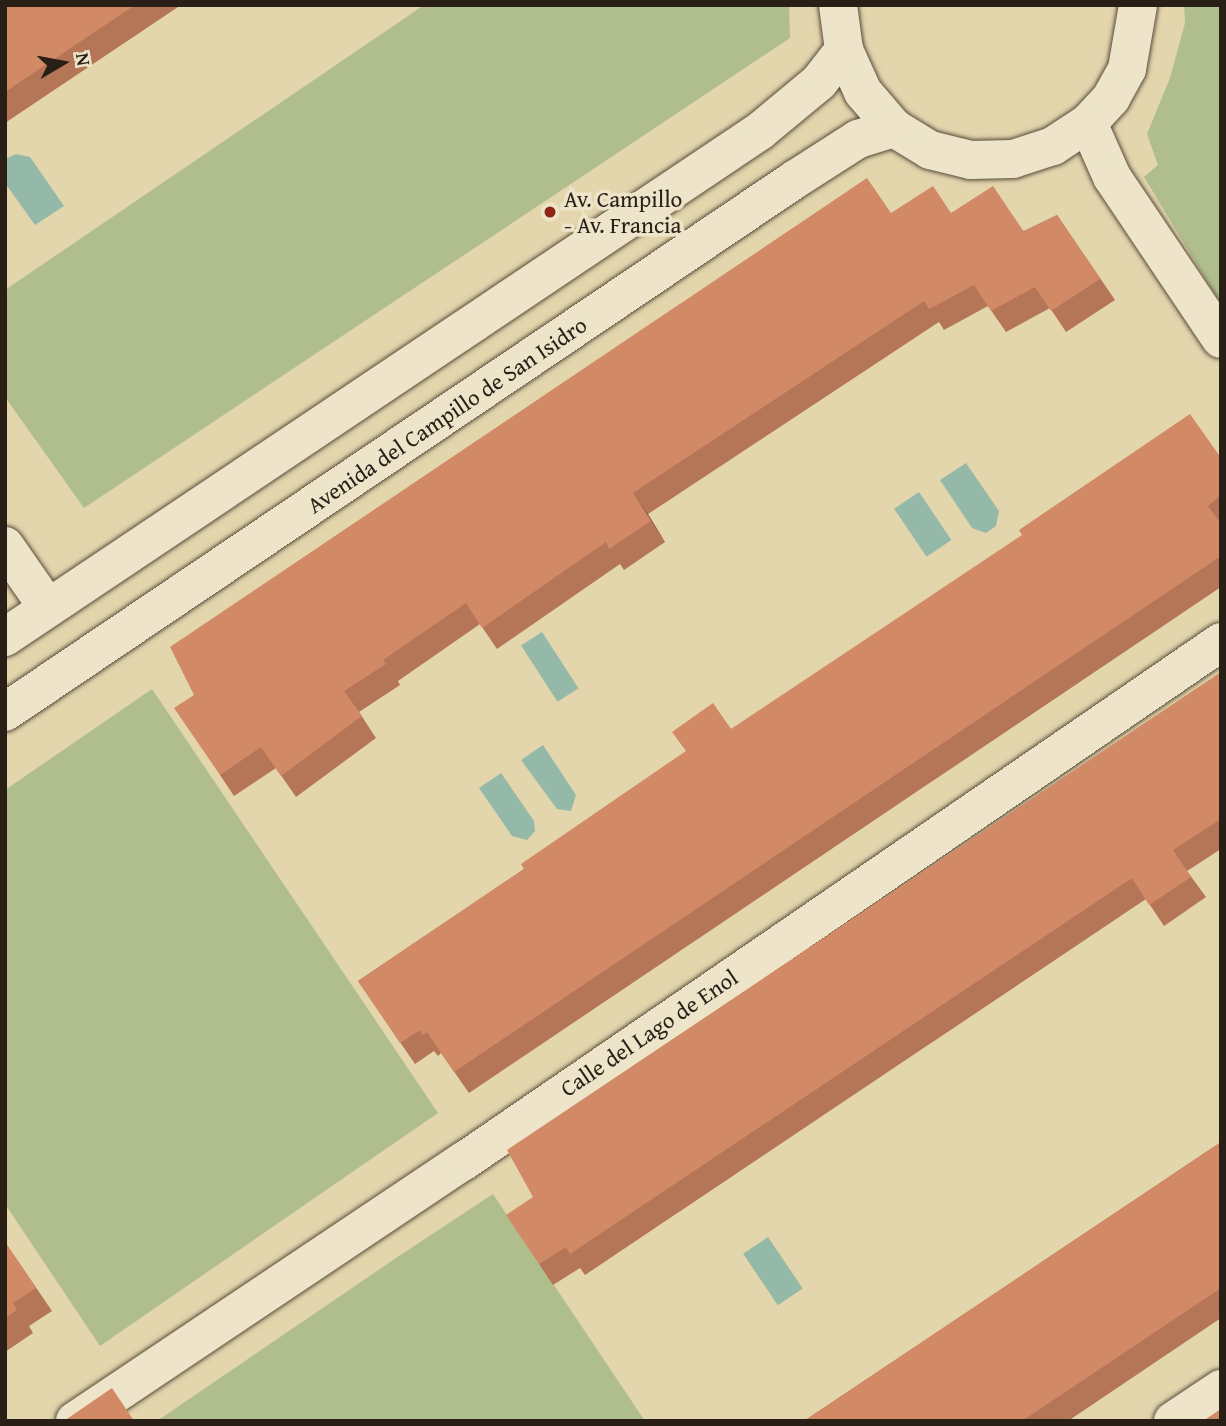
<!DOCTYPE html>
<html>
<head>
<meta charset="utf-8">
<style>
  body { margin:0 }
  #map { position:relative; width:1226px; height:1426px; overflow:hidden; background:#e3d5ac; font-family:"Gentium Book Plus",serif }
  div>[style] { position:absolute }
  .green>* { inset:0; background:#b0be8d }
  .water>* { inset:0; background:#95b9a8; transform-origin:0 0 }
  .roads { filter:drop-shadow(0 0 2px #584c3c) drop-shadow(0 0 2px #584c3c) }
  .minor>* { height:38px; margin:-19px; padding:0 19px; transform-origin:19px; border-radius:19px; background:#ede4c9 }
  .wall>* { inset:0; background:#b57658 }
  .shaded-wall>* { inset:0; background:#936047 }
  .building>* { inset:0; background:#d28966 }
  .dots>* { width:19px; height:19px; translate:-50% -50%; box-sizing:border-box; border:4px solid #ede4c9; border-radius:50% }
  span { translate:-50% -50%; white-space:nowrap; text-align:center; line-height:1.15; -webkit-text-stroke:7px #ede4c9; paint-order:stroke }
  .poi-label { font-size:23px; color:#2a1f17 }
  .left { translate:0 -50%; text-align:left }
  .street-label { font-size:23px; color:#2a1f17 }
  .frame { position:absolute; inset:0; border:7px solid #2a1f17; pointer-events:none }
  .north { position:absolute; left:28px; top:28px; width:70px; height:70px; -webkit-text-stroke:5px #ede4c9; paint-order:stroke; rotate:80deg; font-size:19px; font-weight:700; line-height:28px; text-align:center; color:#2a1f17 }
  .north::after { content:''; display:block; margin:auto; width:24px; height:32px; background:#2a1f17; clip-path:polygon(50% 0,100% 100%,50% 72%,0 100%) }
</style>
</head>
<body>
<div id="map">
  <div class="green">
    <i style="clip-path:polygon(424px 5px,789px 5px,790px 38px,84px 508px,5px 397px,5px 290px)"></i>
    <i style="clip-path:polygon(1184px 5px,1221px 5px,1221px 304px,1144px 177px,1158px 165px,1147px 134px,1170px 78px,1185px 23px)"></i>
    <i style="clip-path:polygon(152px 689px,438px 1113px,100px 1346px,5px 1204px,5px 790px)"></i>
    <i style="clip-path:polygon(493px 1194px,645px 1421px,157px 1421px,399px 1256px)"></i>
  </div>
  <div class="water">
    <i style="clip-path:polygon(16px 154px,30px 157px,64px 206px,35px 225px,5px 183px,5px 159px)"></i>
    <i style="clip-path:polygon(966px 463px,999px 511px,996px 526px,986px 533px,972px 528px,940px 480px)"></i>
    <i style="left:919px;top:492px;width:58px;height:30px;rotate:56deg"></i>
    <i style="left:542px;top:632px;width:67px;height:25px;rotate:57deg"></i>
    <i style="clip-path:polygon(543px 745px,576px 795px,571px 811px,557px 809px,521px 760px)"></i>
    <i style="clip-path:polygon(501px 773px,534px 821px,535px 831px,527px 840px,512px 836px,479px 788px)"></i>
    <i style="left:768px;top:1237px;width:62px;height:30px;rotate:56deg"></i>
  </div>
  <div class="roads">
    <div class="minor">
      <i style="left:838px;top:5px;width:45px;rotate:82.4deg"></i>
      <i style="left:844px;top:50px;width:46px;rotate:65.7deg"></i>
      <i style="left:863px;top:92px;width:48px;rotate:49.3deg"></i>
      <i style="left:894px;top:128px;width:42px;rotate:31.4deg"></i>
      <i style="left:930px;top:150px;width:42px;rotate:13.7deg"></i>
      <i style="left:971px;top:160px;width:42px;rotate:-1.4deg"></i>
      <i style="left:1013px;top:159px;width:42px;rotate:-18deg"></i>
      <i style="left:1053px;top:146px;width:42px;rotate:-33.3deg"></i>
      <i style="left:1088px;top:123px;width:34px;rotate:-47deg"></i>
      <i style="left:1111px;top:98px;width:33px;rotate:-61deg"></i>
      <i style="left:1127px;top:69px;width:65px;rotate:-80.2deg"></i>
      <i style="left:1088px;top:123px;width:59px;rotate:66deg"></i>
      <i style="left:1112px;top:177px;width:195px;rotate:56.1deg"></i>
      <i style="left:5px;top:546px;width:75px;rotate:55.3deg"></i>
      <i style="left:5px;top:637px;width:909px;rotate:-33.83deg"></i>
      <i style="left:760px;top:131px;width:77px;rotate:-39.7deg"></i>
      <i style="left:819px;top:82px;width:41px;rotate:-52deg"></i>
      <i style="left:5px;top:712px;width:952px;rotate:-33.99deg"></i>
      <i style="left:794px;top:180px;width:76px;rotate:-32.6deg"></i>
      <i style="left:858px;top:139px;width:38px;rotate:-17deg"></i>
      <i style="left:75px;top:1421px;width:468px;rotate:-33.8deg"></i>
      <i style="left:464px;top:1161px;width:918px;rotate:-34.43deg"></i>
      <i style="left:1173px;top:1421px;width:58px;rotate:-33.7deg"></i>
    </div>
  </div>
  <div class="wall">
    <i style="clip-path:polygon(5px 5px,181px 5px,5px 123px)"></i>
    <i style="clip-path:polygon(891px 213px,952px 213px,1024px 231px,1057px 215px,1115px 300px,1066px 332px,1050px 308px,1006px 332px,988px 306px,944px 330px,939px 322px,648px 514px,665px 542px,624px 570px,620px 564px,497px 649px,480px 624px,398px 681px,400px 685px,359px 712px,376px 738px,296px 797px,276px 768px,234px 796px,220px 775px,194px 695px)"></i>
    <i style="clip-path:polygon(1221px 458px,1221px 587px,469px 1093px,441px 1053px,438px 1056px,434px 1051px,415px 1064px,358px 981px,731px 729px)"></i>
    <i style="clip-path:polygon(1221px 672px,1221px 849px,1187px 871px,1206px 897px,1164px 926px,1146px 899px,585px 1275px,580px 1268px,553px 1285px,539px 1264px,533px 1197px)"></i>
    <i style="clip-path:polygon(1221px 1142px,1221px 1318px,1068px 1421px,804px 1421px)"></i>
    <i style="clip-path:polygon(5px 1242px,52px 1311px,29px 1326px,33px 1333px,5px 1352px)"></i>
  </div>
  <div class="shaded-wall">
    <i style="clip-path:polygon(633px 493px,648px 514px,665px 542px,651px 521px)"></i>
  </div>
  <div class="building">
    <i style="clip-path:polygon(5px 5px,135px 5px,5px 92px)"></i>
    <i style="clip-path:polygon(867px 178px,891px 213px,933px 186px,951px 213px,993px 186px,1024px 232px,1057px 215px,1100px 279px,1051px 311px,1035px 287px,991px 311px,974px 285px,929px 309px,924px 301px,633px 493px,651px 521px,609px 549px,606px 542px,482px 628px,466px 603px,383px 660px,386px 664px,344px 691px,362px 716px,281px 776px,261px 747px,220px 775px,174px 708px,194px 695px,170px 647px)"></i>
    <i style="clip-path:polygon(1190px 414px,1221px 458px,1221px 495px,1208px 506px,1221px 524px,1221px 556px,454px 1072px,427px 1032px,423px 1035px,420px 1030px,400px 1043px,358px 981px,524px 869px,521px 864px,686px 751px,672px 732px,713px 703px,731px 729px,1022px 535px,1019px 530px)"></i>
    <i style="clip-path:polygon(1221px 672px,1221px 819px,1173px 850px,1191px 877px,1149px 905px,1132px 878px,570px 1254px,566px 1247px,539px 1264px,506px 1215px,533px 1197px,507px 1150px)"></i>
    <i style="clip-path:polygon(1221px 1142px,1221px 1288px,1022px 1421px,804px 1421px)"></i>
    <i style="clip-path:polygon(5px 1242px,36px 1288px,13px 1303px,17px 1310px,5px 1318px)"></i>
    <i style="clip-path:polygon(112px 1388px,134px 1421px,64px 1421px)"></i>
    <i style="clip-path:polygon(1221px 1409px,1221px 1421px,1203px 1421px)"></i>
  </div>
  <div class="dots">
    <i style="left:550px;top:212px;background:#8f2418"></i>
  </div>
  <div class="poi-label">
    <span class="left" style="left:564px;top:212px">Av. Campillo<br>- Av. Francia</span>
  </div>
  <div class="street-label">
    <span style="left:447px;top:415px;rotate:-34deg">Avenida del Campillo de San Isidro</span>
    <span style="left:649px;top:1033px;rotate:-34deg">Calle del Lago de Enol</span>
  </div>
  <div class="frame"></div>
  <div class="north">N</div>
</div>
</body>
</html>
